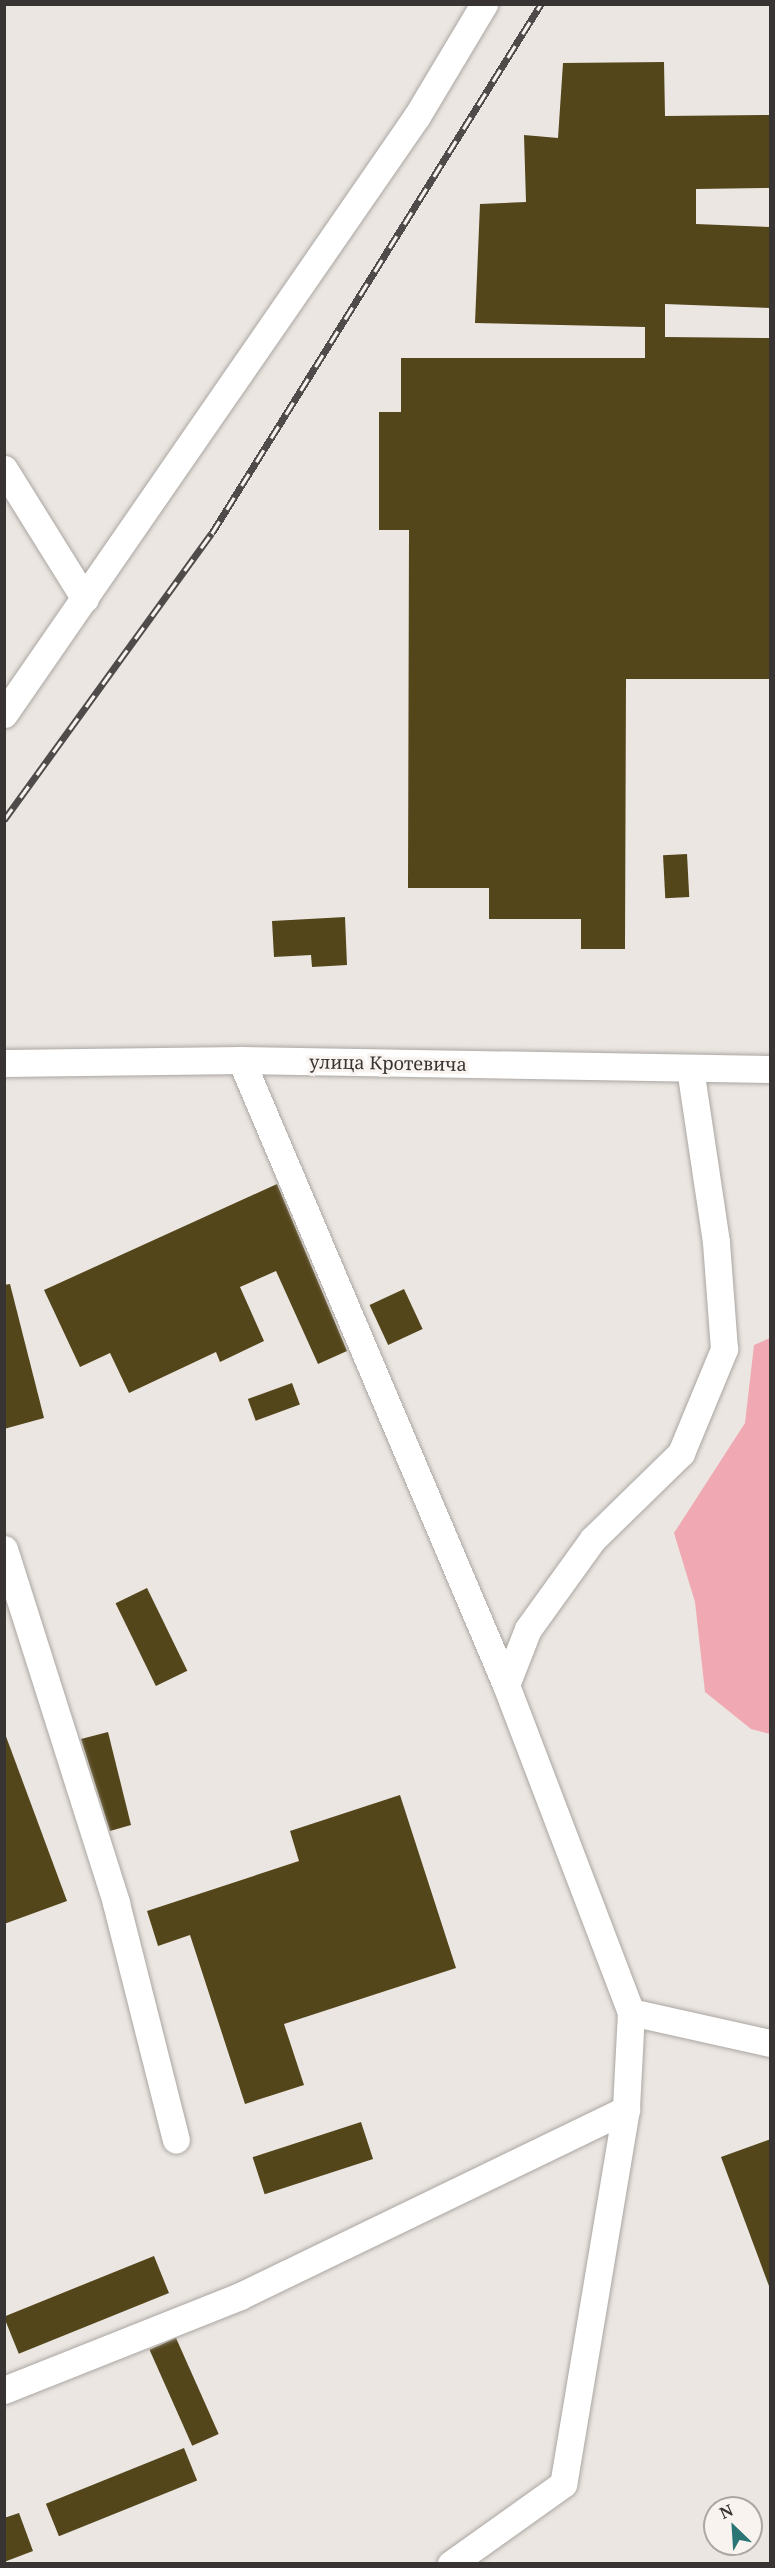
<!DOCTYPE html>
<html>
<head>
<meta charset="utf-8">
<style>
  body { margin:0 }
  #map { position:relative; width:775px; height:2568px; overflow:hidden; background:#ebe6e1; font-family:"Noto Serif",serif }
  div>[style] { position:absolute }
  .green>* { inset:0; background:#f0a9b2 }
  .building>* { inset:0; background:#54461b; transform-origin:0 0 }
  .roads { filter:drop-shadow(0 0 2px #aba6a2) drop-shadow(0 0 2px #aba6a2) }
  .minor>* { height:27px; margin:-13.5px; padding:0 13.5px; transform-origin:13.5px; border-radius:13.5px; background:#fff }
  .rail>* { height:7px; margin-top:-3.5px; transform-origin:0; background:repeating-linear-gradient(90deg,#f8f3ee 0 14px,#4e4b4a 0 28px); box-sizing:border-box; border-block:2px solid #4e4b4a }
  span { translate:-50% -50%; white-space:nowrap; text-align:center; line-height:1.15; -webkit-text-stroke:6px #f8f3ee; paint-order:stroke }
  .street-label { font-size:18px; color:#373433 }
  .frame { position:absolute; inset:0; border:6px solid #373433; pointer-events:none }
  .north { position:absolute; left:703px; top:2496px; width:60px; height:60px; box-sizing:border-box; background:#f8f3ee; border:2px solid #aba7a3; border-radius:50%; rotate:335deg; font-size:16px; font-weight:700; line-height:24px; text-align:center; color:#373433 }
  .north::after { content:''; display:block; margin:auto; width:21px; height:27px; background:#2b7575; clip-path:polygon(50% 0,100% 100%,50% 72%,0 100%) }
</style>
</head>
<body>
<div id="map">
  <div class="green">
    <i style="clip-path:polygon(770px 1338px,770px 1734px,751px 1729px,705px 1692px,695px 1602px,674px 1533px,745px 1423px,754px 1345px)"></i>
  </div>
  <div class="building">
    <i style="clip-path:polygon(664px 62px,665px 116px,771px 115px,771px 188px,696px 189px,696px 224px,771px 227px,771px 308px,665px 304px,665px 337px,771px 338px,771px 679px,626px 679px,625px 949px,581px 949px,581px 919px,489px 919px,489px 888px,408px 888px,409px 530px,379px 530px,379px 412px,401px 412px,401px 358px,645px 358px,645px 327px,475px 323px,480px 204px,526px 202px,524px 135px,558px 138px,563px 63px)"></i>
    <i style="left:687px;top:854px;width:43px;height:24px;rotate:87deg"></i>
    <i style="clip-path:polygon(345px 917px,347px 965px,312px 967px,311px 955px,274px 957px,272px 921px)"></i>
    <i style="clip-path:polygon(277px 1184px,347px 1351px,318px 1364px,276px 1271px,240px 1287px,264px 1341px,220px 1362px,216px 1352px,129px 1393px,110px 1353px,80px 1367px,44px 1290px)"></i>
    <i style="clip-path:polygon(10px 1284px,44px 1418px,4px 1429px,4px 1285px)"></i>
    <i style="left:404px;top:1289px;width:44px;height:38px;rotate:65deg"></i>
    <i style="left:292px;top:1383px;width:23px;height:47px;rotate:70deg"></i>
    <i style="left:147px;top:1588px;width:92px;height:35px;rotate:64deg"></i>
    <i style="clip-path:polygon(4px 1731px,67px 1901px,4px 1924px)"></i>
    <i style="clip-path:polygon(108px 1732px,131px 1825px,110px 1831px,81px 1739px)"></i>
    <i style="clip-path:polygon(400px 1795px,456px 1968px,284px 2024px,304px 2085px,245px 2104px,190px 1935px,158px 1946px,147px 1911px,299px 1861px,290px 1831px)"></i>
    <i style="left:361px;top:2122px;width:39px;height:114px;rotate:72deg"></i>
    <i style="clip-path:polygon(771px 2139px,771px 2286px,769px 2286px,721px 2157px)"></i>
    <i style="left:154px;top:2256px;width:40px;height:162px;rotate:68deg"></i>
    <i style="left:176px;top:2338px;width:105px;height:29px;rotate:66deg"></i>
    <i style="left:184px;top:2448px;width:35px;height:149px;rotate:68deg"></i>
    <i style="clip-path:polygon(19px 2513px,33px 2551px,4px 2562px,4px 2518px)"></i>
  </div>
  <div class="roads">
    <div class="minor">
      <i style="left:4px;top:469px;width:153px;rotate:58.1deg"></i>
      <i style="left:4px;top:714px;width:727px;rotate:-55.37deg"></i>
      <i style="left:417px;top:116px;width:131px;rotate:-59.1deg"></i>
      <i style="left:241px;top:1060px;width:679px;rotate:67.02deg"></i>
      <i style="left:506px;top:1685px;width:350px;rotate:69.1deg"></i>
      <i style="left:631px;top:2012px;width:97px;rotate:93deg"></i>
      <i style="left:626px;top:2109px;width:380px;rotate:99.5deg"></i>
      <i style="left:563px;top:2484px;width:138px;rotate:144.5deg"></i>
      <i style="left:4px;top:1063px;width:237px;rotate:-0.7deg"></i>
      <i style="left:241px;top:1060px;width:529px;rotate:0.97deg"></i>
      <i style="left:4px;top:1549px;width:371px;rotate:72.4deg"></i>
      <i style="left:116px;top:1903px;width:244px;rotate:75.8deg"></i>
      <i style="left:506px;top:1685px;width:60px;rotate:-68.6deg"></i>
      <i style="left:528px;top:1629px;width:111px;rotate:-54.2deg"></i>
      <i style="left:593px;top:1539px;width:123px;rotate:-44.3deg"></i>
      <i style="left:681px;top:1453px;width:113px;rotate:-67.5deg"></i>
      <i style="left:724px;top:1349px;width:107px;rotate:-94.3deg"></i>
      <i style="left:716px;top:1242px;width:175px;rotate:-98.5deg"></i>
      <i style="left:631px;top:2012px;width:142px;rotate:12.6deg"></i>
      <i style="left:4px;top:2390px;width:254px;rotate:-21.7deg"></i>
      <i style="left:240px;top:2296px;width:429px;rotate:-25.8deg"></i>
    </div>
  </div>
  <div class="rail">
    <i style="left:4px;top:820px;width:354px;rotate:-54.1deg"></i>
    <i style="left:212px;top:533px;width:623px;rotate:-58.12deg"></i>
  </div>
  <div class="street-label">
    <span style="left:388px;top:1063px;rotate:1deg">улица Кротевича</span>
  </div>
  <div class="frame"></div>
  <div class="north">N</div>
</div>
</body>
</html>
